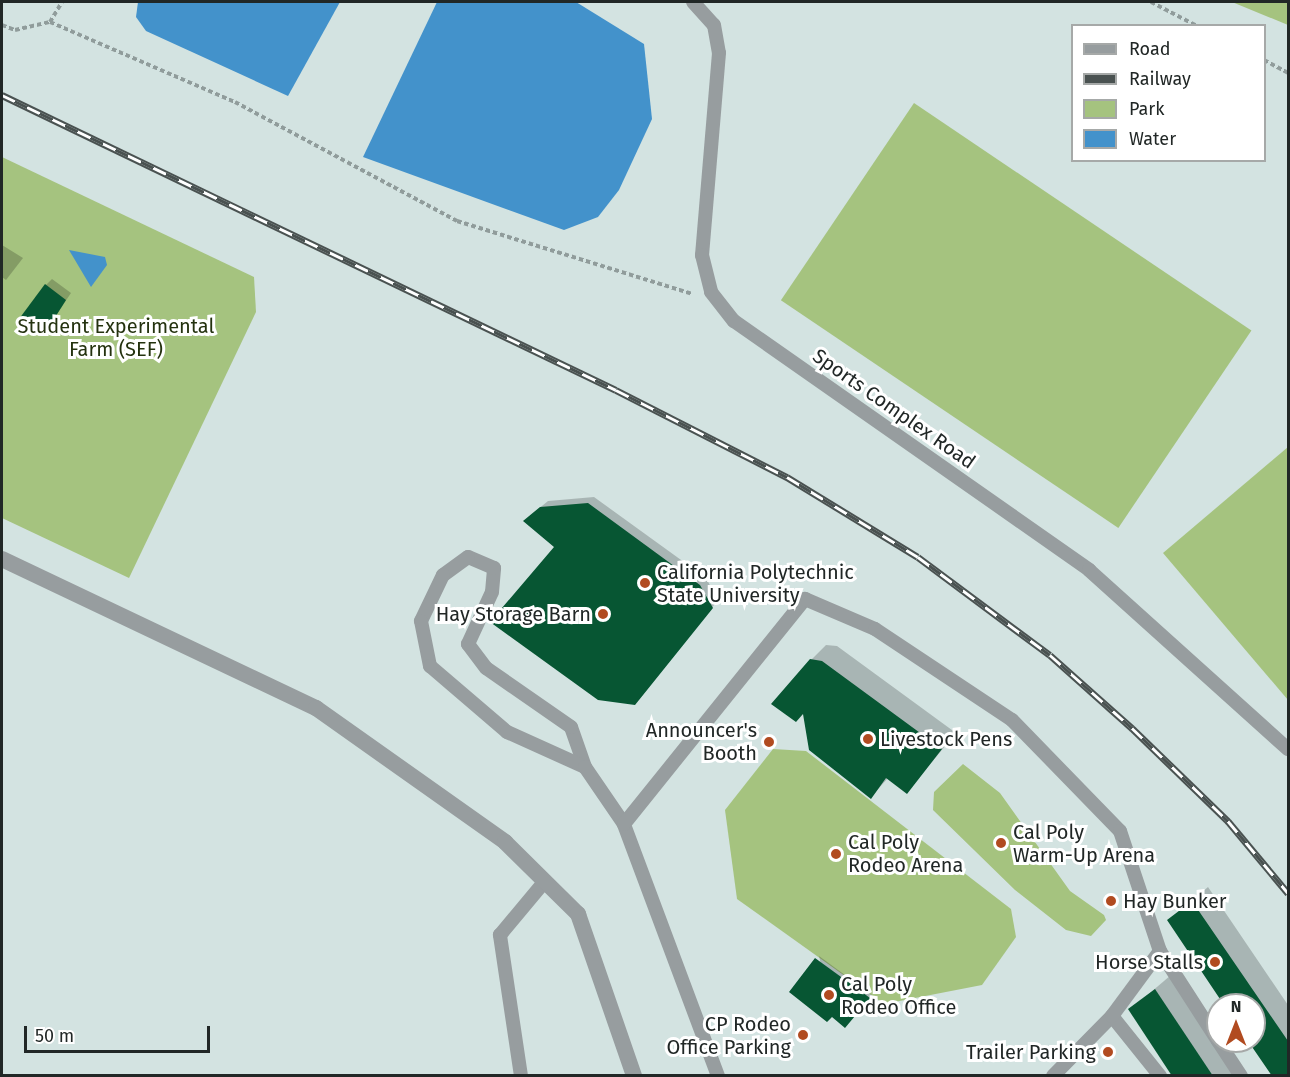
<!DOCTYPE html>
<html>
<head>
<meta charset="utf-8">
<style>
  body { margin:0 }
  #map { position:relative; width:1290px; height:1077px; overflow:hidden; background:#d3e3e1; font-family:"Fira Sans",sans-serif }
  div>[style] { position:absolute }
  .green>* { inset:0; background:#a5c37f; transform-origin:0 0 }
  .water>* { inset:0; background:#4392cb }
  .shadow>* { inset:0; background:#0003 }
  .building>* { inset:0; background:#075633 }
  .path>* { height:4px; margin-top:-2px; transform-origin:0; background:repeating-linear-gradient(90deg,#909c9b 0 4.5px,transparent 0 7.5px) }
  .service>* { height:14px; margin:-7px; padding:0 7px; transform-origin:7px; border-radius:7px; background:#979d9f }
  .minor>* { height:16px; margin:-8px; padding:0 8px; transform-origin:8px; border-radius:8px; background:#979d9f }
  .rail>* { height:7px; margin-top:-3.5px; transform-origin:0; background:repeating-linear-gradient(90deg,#fff 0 14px,#4a5251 0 28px); box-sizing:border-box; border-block:2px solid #4a5251 }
  .dots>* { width:16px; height:16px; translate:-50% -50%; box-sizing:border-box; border:3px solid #fff; border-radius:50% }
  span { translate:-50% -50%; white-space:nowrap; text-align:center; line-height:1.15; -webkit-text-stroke:6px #fff; paint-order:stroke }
  .park-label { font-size:20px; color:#24320f }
  .street-label { font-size:20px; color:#212726 }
  .poi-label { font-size:20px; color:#212726 }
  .left { translate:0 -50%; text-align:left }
  .right { translate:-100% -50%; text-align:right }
  .frame { position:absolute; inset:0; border:3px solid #212726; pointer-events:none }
  .legend { position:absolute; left:1071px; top:24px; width:195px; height:138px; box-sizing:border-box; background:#fff; border:2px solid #a6a9a8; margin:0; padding:8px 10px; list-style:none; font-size:18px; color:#212726 }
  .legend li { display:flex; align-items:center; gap:12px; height:30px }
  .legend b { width:30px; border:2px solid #a6a9a8 }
  .north { position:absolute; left:1206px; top:993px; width:60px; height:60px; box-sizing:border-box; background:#fff; border:2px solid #a6a9a8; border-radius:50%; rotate:0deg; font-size:16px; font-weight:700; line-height:24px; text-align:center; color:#212726 }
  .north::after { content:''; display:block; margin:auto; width:21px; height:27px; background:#b14b20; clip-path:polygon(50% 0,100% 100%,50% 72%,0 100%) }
  .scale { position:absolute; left:24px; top:1026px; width:186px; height:27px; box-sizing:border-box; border:3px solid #212726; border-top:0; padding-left:8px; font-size:18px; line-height:21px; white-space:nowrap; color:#212726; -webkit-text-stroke:4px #fff; paint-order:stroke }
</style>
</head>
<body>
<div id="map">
  <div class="green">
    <i style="clip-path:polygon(1232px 2px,1288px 2px,1288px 25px)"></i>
    <i style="left:914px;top:103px;width:407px;height:238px;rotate:34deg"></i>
    <i style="clip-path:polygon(2px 157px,254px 277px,256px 312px,129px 578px,2px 518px)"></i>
    <i style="clip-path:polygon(1288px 447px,1288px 700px,1163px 553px)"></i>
    <i style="clip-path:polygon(773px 749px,806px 751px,1011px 909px,1016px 937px,982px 985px,884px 1004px,737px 899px,725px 810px)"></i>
    <i style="clip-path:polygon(963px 764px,1000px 793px,1070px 891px,1104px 915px,1106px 920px,1091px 936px,1066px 930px,1015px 890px,933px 810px,934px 792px)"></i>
  </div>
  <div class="water">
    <i style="clip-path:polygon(138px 2px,340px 2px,288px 96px,146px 31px,136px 17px)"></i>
    <i style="clip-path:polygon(437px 2px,576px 2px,644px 44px,652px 119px,619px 190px,598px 217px,564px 230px,363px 157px)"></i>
    <i style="clip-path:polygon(69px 250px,105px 257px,107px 265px,91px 287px)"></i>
  </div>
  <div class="shadow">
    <i style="clip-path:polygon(2px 245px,23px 258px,6px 280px,2px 277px)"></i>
    <i style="clip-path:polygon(52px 279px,71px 293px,44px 333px,46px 285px)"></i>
    <i style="clip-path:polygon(594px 497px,706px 578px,718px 600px,641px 697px,556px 547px,531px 515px,548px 501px)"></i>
    <i style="clip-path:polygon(826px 645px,837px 646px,956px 733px,907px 792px,888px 778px,871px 797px,811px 660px)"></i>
    <i style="clip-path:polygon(1208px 887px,1288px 1005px,1288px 1076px,1273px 1076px,1250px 1041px,1254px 1005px,1226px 1005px,1169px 920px)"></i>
    <i style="clip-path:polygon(819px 956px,872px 995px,848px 1022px,832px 1015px)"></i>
    <i style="clip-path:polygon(1171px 975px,1238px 1076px,1174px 1076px,1130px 1010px)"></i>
  </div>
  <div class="building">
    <i style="clip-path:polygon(45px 284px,66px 300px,44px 335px,19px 319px)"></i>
    <i style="clip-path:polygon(588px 503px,700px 585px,713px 608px,635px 705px,598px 700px,490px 622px,554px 547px,523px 521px,540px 507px)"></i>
    <i style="clip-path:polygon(810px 659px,822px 661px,942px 749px,907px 794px,886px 778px,871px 799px,809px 750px,803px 714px,796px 722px,771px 704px)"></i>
    <i style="clip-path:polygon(1192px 901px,1288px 1041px,1288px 1076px,1272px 1076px,1248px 1041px,1254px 1041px,1254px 1005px,1224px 1005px,1167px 920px)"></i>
    <i style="clip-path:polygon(815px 958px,870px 998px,845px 1028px,832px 1017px,827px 1022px,789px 992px)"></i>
    <i style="clip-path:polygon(1155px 989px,1213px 1076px,1172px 1076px,1128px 1009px)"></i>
  </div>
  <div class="path">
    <i style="left:1151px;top:2px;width:52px;rotate:27.6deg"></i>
    <i style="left:50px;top:22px;width:23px;rotate:-59deg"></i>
    <i style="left:2px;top:25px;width:14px;rotate:21deg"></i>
    <i style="left:15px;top:30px;width:36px;rotate:-13deg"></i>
    <i style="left:50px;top:22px;width:202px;rotate:23.4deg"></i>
    <i style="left:235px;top:102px;width:252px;rotate:28.2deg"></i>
    <i style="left:457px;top:221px;width:247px;rotate:17.2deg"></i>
    <i style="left:1264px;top:60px;width:27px;rotate:28deg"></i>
  </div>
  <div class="service">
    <i style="left:693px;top:2px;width:31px;rotate:48deg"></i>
    <i style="left:714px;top:25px;width:28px;rotate:80deg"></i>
    <i style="left:719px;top:53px;width:203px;rotate:94.8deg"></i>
    <i style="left:702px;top:255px;width:38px;rotate:76deg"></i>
    <i style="left:711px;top:292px;width:37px;rotate:52deg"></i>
    <i style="left:734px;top:321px;width:434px;rotate:35deg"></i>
    <i style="left:1089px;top:570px;width:268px;rotate:42deg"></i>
    <i style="left:585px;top:767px;width:42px;rotate:-109.3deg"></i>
    <i style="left:571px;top:727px;width:103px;rotate:-145.2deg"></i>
    <i style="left:486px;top:668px;width:30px;rotate:-127deg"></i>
    <i style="left:468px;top:644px;width:57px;rotate:-65.2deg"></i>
    <i style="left:492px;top:592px;width:24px;rotate:-85deg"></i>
    <i style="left:494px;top:568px;width:28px;rotate:-157deg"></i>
    <i style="left:468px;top:557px;width:31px;rotate:144deg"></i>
    <i style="left:443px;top:575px;width:51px;rotate:115.6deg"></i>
    <i style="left:421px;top:621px;width:46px;rotate:78.7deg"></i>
    <i style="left:430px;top:666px;width:101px;rotate:40.6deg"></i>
    <i style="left:507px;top:732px;width:85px;rotate:24.2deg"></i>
    <i style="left:585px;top:767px;width:69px;rotate:55.6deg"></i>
    <i style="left:1112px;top:1016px;width:77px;rotate:51.3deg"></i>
    <i style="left:1218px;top:1041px;width:42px;rotate:56.7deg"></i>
    <i style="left:521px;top:1076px;width:143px;rotate:-98.5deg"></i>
    <i style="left:500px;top:935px;width:70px;rotate:-50.2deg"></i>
    <i style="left:718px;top:1076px;width:269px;rotate:-110.5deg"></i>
    <i style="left:624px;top:824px;width:289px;rotate:-51.2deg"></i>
    <i style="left:805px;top:599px;width:76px;rotate:23.2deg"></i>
    <i style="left:875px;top:629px;width:164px;rotate:33.6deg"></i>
    <i style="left:1012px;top:720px;width:155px;rotate:45.8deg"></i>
    <i style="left:1120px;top:831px;width:126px;rotate:71.6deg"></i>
    <i style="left:1053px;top:1076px;width:84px;rotate:-45.5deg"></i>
    <i style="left:1112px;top:1016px;width:81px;rotate:-53.6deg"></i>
    <i style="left:1160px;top:951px;width:107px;rotate:57.2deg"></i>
  </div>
  <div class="minor">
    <i style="left:2px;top:559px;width:348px;rotate:25.4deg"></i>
    <i style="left:316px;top:708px;width:232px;rotate:35.3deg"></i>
    <i style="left:505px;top:842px;width:103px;rotate:44.6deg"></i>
    <i style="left:578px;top:914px;width:171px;rotate:70.9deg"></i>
  </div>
  <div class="rail">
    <i style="left:2px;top:95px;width:681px;rotate:25.66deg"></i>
    <i style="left:616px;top:390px;width:192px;rotate:27deg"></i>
    <i style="left:787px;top:477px;width:153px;rotate:31.4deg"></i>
    <i style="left:918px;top:557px;width:164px;rotate:36.6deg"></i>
    <i style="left:1050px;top:655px;width:110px;rotate:41.7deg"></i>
    <i style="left:1132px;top:728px;width:134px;rotate:44.1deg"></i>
    <i style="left:1228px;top:821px;width:94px;rotate:50.2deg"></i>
  </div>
  <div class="dots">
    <i style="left:645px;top:583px;background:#b14b20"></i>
    <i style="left:603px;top:614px;background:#b14b20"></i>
    <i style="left:868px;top:739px;background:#b14b20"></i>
    <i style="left:769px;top:742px;background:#b14b20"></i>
    <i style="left:1001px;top:843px;background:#b14b20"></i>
    <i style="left:836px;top:854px;background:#b14b20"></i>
    <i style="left:1111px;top:901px;background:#b14b20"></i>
    <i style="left:1215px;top:962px;background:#b14b20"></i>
    <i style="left:829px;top:995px;background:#b14b20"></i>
    <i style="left:803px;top:1035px;background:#b14b20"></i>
    <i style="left:1108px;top:1052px;background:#b14b20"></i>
  </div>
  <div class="park-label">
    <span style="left:116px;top:338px">Student Experimental<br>Farm (SEF)</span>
  </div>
  <div class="street-label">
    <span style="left:894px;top:409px;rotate:35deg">Sports Complex Road</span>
  </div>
  <div class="poi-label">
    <span class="left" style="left:657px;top:584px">California Polytechnic<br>State University</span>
    <span class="right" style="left:591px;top:614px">Hay Storage Barn</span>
    <span class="right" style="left:757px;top:742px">Announcer's<br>Booth</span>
    <span class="left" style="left:880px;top:739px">Livestock Pens</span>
    <span class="left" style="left:1013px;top:844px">Cal Poly<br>Warm-Up Arena</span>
    <span class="left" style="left:848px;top:854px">Cal Poly<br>Rodeo Arena</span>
    <span class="left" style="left:1123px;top:901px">Hay Bunker</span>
    <span class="right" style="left:1203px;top:962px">Horse Stalls</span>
    <span class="left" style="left:841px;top:996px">Cal Poly<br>Rodeo Office</span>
    <span class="right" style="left:791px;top:1036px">CP Rodeo<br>Office Parking</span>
    <span class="right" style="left:1096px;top:1052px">Trailer Parking</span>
  </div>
  <div class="frame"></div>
  <ul class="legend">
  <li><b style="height:8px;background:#979d9f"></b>Road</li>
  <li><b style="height:8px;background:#4a5251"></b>Railway</li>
  <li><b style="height:16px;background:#a5c37f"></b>Park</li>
  <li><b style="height:16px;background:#4392cb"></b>Water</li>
  </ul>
  <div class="north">N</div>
  <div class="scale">50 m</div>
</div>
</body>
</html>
